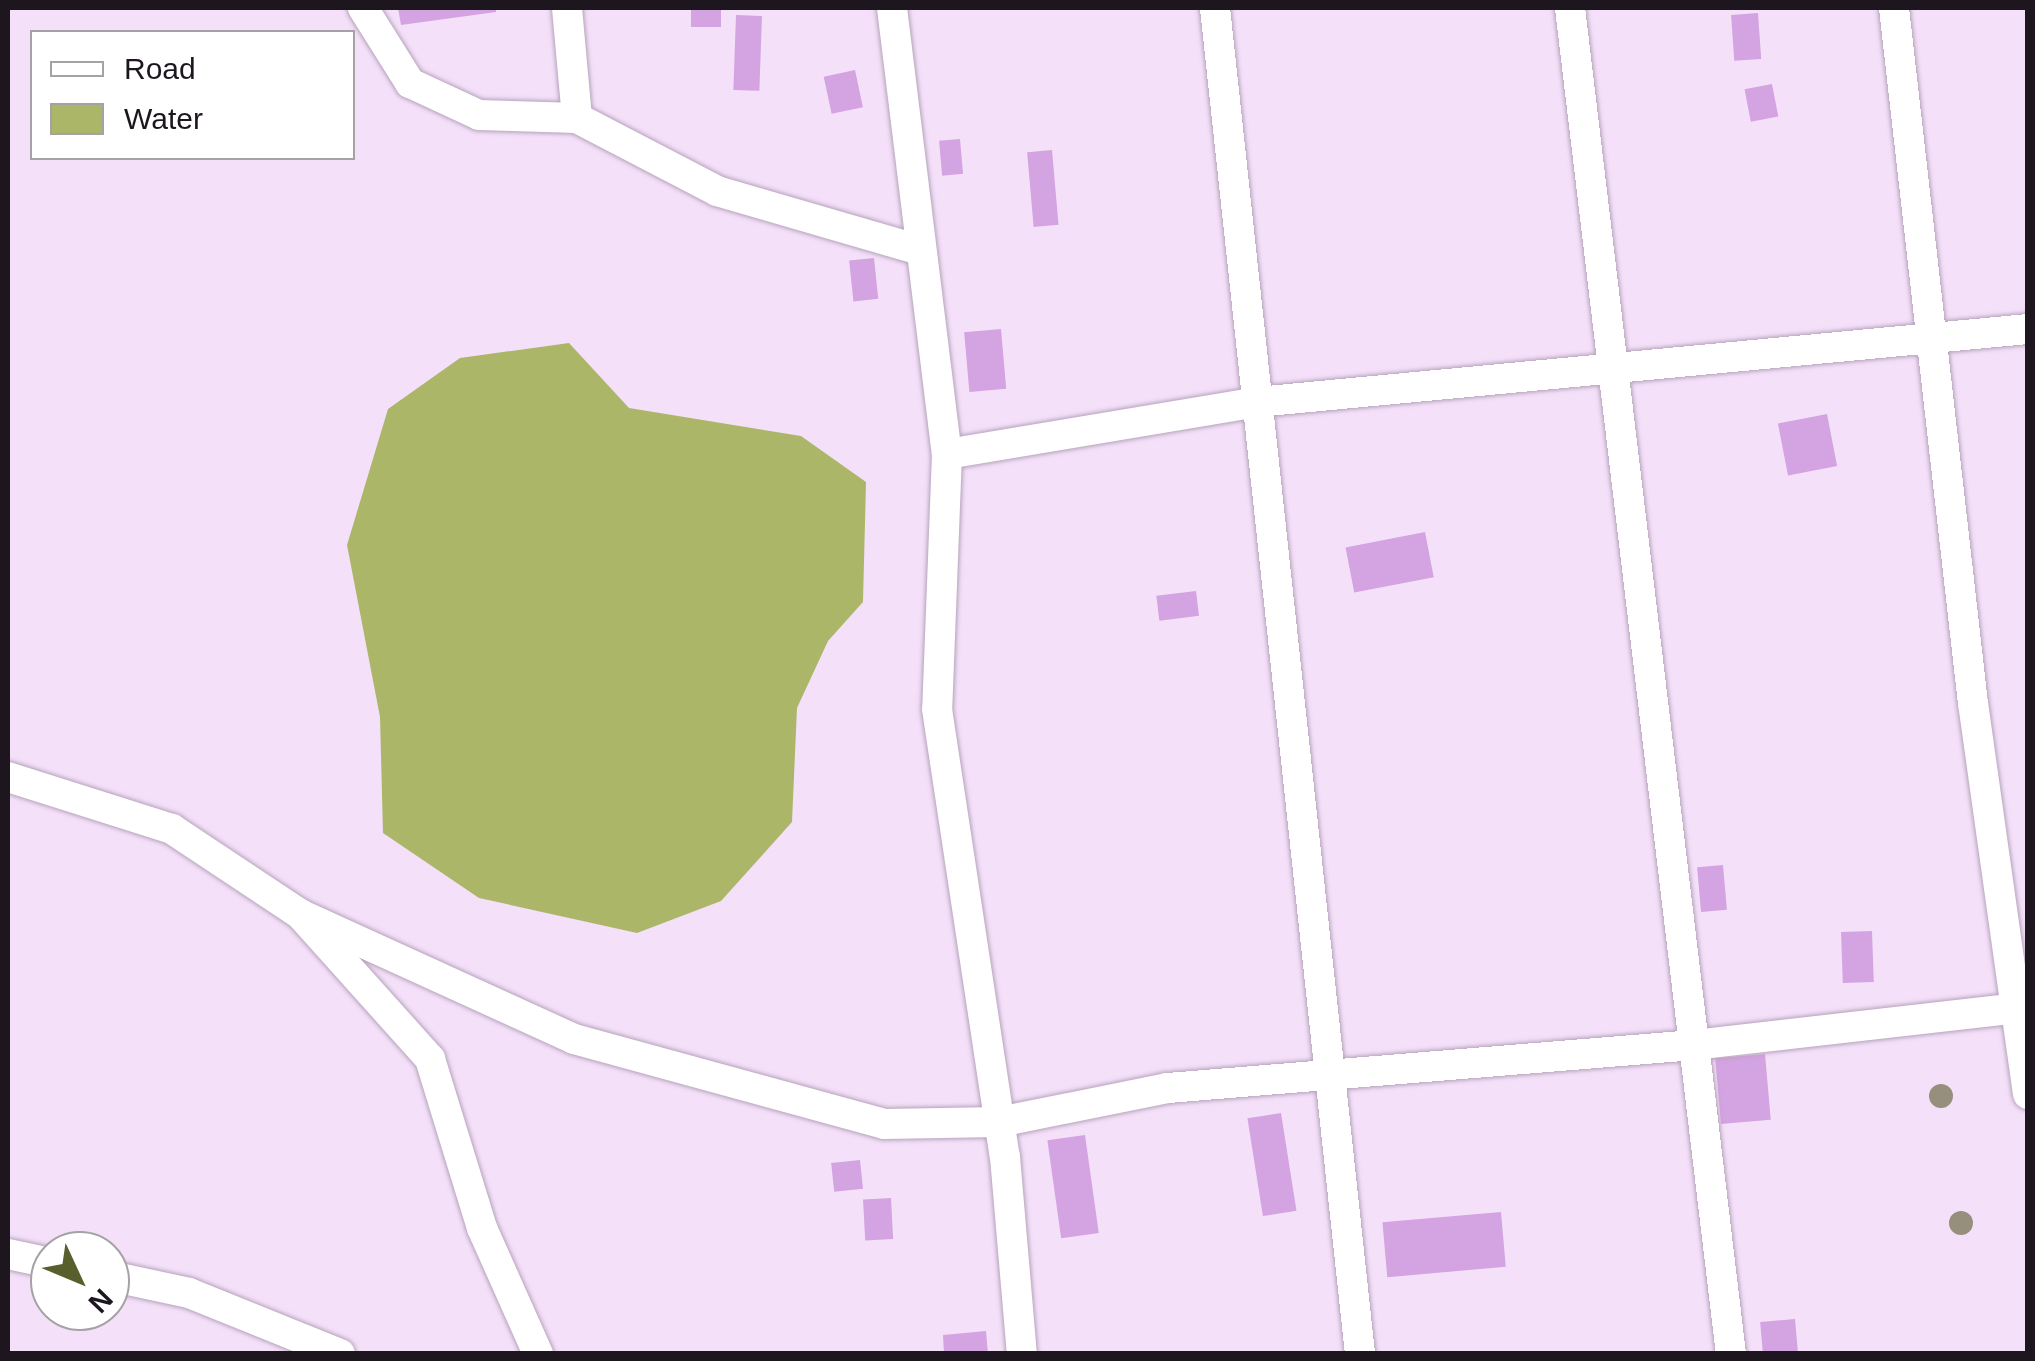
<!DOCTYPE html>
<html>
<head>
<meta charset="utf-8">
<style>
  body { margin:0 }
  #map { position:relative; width:2035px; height:1361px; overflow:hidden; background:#f5e0fa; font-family:Helvetica,sans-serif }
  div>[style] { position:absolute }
  .water>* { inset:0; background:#abb669 }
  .building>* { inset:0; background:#d4a3e1; transform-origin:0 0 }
  .roads { filter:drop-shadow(0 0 2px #b6a3bb) drop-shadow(0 0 2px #b6a3bb) }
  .minor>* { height:30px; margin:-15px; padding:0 15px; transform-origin:15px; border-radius:15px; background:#fff }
  .trees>* { width:24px; height:24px; margin:-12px; border-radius:50%; background:#958f7b }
  span { translate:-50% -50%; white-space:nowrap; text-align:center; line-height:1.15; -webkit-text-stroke:10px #fff; paint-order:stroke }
  .frame { position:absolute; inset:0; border:10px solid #1d161f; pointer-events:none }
  .legend { position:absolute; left:30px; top:30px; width:325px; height:130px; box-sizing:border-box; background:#fff; border:2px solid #a5a2a5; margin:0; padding:12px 18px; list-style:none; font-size:30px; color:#1d161f }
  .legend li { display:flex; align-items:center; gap:20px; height:50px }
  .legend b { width:50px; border:2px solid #a5a2a5 }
  .north { position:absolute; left:30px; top:1231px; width:100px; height:100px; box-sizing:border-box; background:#fff; border:2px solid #a5a2a5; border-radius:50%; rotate:134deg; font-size:28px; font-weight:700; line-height:40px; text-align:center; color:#1d161f }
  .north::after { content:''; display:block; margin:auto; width:35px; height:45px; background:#585f2d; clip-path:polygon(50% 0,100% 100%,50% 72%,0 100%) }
</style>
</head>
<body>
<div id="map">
  <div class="water">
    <i style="clip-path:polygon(569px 343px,629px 408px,801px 436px,866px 482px,863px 602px,828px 641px,797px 708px,792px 822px,721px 901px,637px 933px,479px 898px,383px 833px,380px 717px,347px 545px,388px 409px,460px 358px)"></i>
  </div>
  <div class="building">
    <i style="clip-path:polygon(398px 8px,496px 8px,496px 12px,401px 25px)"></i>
    <i style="left:691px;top:8px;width:30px;height:19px"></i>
    <i style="left:1758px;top:13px;width:46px;height:27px;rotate:86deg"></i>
    <i style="left:736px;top:15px;width:26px;height:75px;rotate:2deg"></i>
    <i style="left:855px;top:70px;width:38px;height:32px;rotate:78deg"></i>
    <i style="left:1772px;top:84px;width:33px;height:28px;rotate:79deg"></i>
    <i style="left:960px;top:139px;width:35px;height:21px;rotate:85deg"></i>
    <i style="left:1052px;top:150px;width:75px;height:25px;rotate:85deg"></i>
    <i style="left:874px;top:258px;width:41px;height:25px;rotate:84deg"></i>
    <i style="left:1001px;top:329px;width:60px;height:37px;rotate:85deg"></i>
    <i style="left:1827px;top:414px;width:53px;height:50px;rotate:79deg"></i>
    <i style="left:1425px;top:532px;width:46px;height:81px;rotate:79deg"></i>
    <i style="left:1196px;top:591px;width:25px;height:40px;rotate:83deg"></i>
    <i style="left:1723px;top:865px;width:45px;height:26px;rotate:85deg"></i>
    <i style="left:1872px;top:931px;width:51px;height:31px;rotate:88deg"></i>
    <i style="left:1765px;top:1054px;width:66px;height:50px;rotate:85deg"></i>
    <i style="left:1281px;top:1113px;width:99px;height:34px;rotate:81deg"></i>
    <i style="left:1085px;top:1135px;width:99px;height:38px;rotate:82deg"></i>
    <i style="left:860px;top:1160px;width:29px;height:29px;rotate:84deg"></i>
    <i style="left:891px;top:1198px;width:41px;height:28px;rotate:87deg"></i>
    <i style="left:1501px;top:1212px;width:55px;height:119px;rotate:85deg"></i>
    <i style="left:1795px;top:1319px;width:35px;height:35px;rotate:85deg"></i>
    <i style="clip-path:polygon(986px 1331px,988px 1354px,944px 1354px,943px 1335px)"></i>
  </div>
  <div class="roads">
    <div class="minor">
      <i style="left:363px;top:8px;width:89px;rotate:57.9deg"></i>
      <i style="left:410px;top:83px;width:76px;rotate:24.9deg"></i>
      <i style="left:479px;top:115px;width:98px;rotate:1.8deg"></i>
      <i style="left:577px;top:118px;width:158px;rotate:27.5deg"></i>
      <i style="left:717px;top:191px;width:211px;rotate:16.2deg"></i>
      <i style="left:567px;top:8px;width:110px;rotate:84.8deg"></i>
      <i style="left:892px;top:8px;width:449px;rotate:83deg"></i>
      <i style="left:947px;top:454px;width:255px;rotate:92.2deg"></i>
      <i style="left:937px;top:709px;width:453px;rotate:81.4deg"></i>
      <i style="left:1005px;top:1157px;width:198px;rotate:85.1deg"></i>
      <i style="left:1215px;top:8px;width:1354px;rotate:83.85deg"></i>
      <i style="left:1570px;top:8px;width:1356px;rotate:83.18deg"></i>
      <i style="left:1894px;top:8px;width:699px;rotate:83.52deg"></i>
      <i style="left:1973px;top:703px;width:395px;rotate:82deg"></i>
      <i style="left:947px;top:454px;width:314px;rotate:-9.5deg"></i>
      <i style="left:1257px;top:402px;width:774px;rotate:-5.41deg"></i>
      <i style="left:8px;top:777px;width:172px;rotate:17.6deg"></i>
      <i style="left:172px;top:829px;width:154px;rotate:33.6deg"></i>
      <i style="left:300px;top:914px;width:195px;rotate:48.1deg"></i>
      <i style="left:430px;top:1059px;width:177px;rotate:72.9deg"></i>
      <i style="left:482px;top:1228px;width:138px;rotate:66deg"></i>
      <i style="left:300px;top:914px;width:301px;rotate:24.5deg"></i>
      <i style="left:574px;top:1039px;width:321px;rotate:15.3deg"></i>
      <i style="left:884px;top:1124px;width:115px;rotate:-1deg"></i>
      <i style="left:999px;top:1122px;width:172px;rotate:-11.4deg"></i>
      <i style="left:1168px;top:1088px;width:528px;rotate:-4.67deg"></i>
      <i style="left:1694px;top:1045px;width:336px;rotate:-6.5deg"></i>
      <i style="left:8px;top:1254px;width:43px;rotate:12.1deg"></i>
      <i style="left:110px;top:1276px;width:81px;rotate:12.1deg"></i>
      <i style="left:189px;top:1293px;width:163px;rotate:22deg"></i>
    </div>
  </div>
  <div class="trees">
    <i style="left:1941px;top:1096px"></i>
    <i style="left:1961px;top:1223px"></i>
  </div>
  <div class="frame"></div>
  <ul class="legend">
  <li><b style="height:12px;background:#fff"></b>Road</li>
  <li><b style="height:28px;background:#abb669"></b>Water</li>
  </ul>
  <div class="north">N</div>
</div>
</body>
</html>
